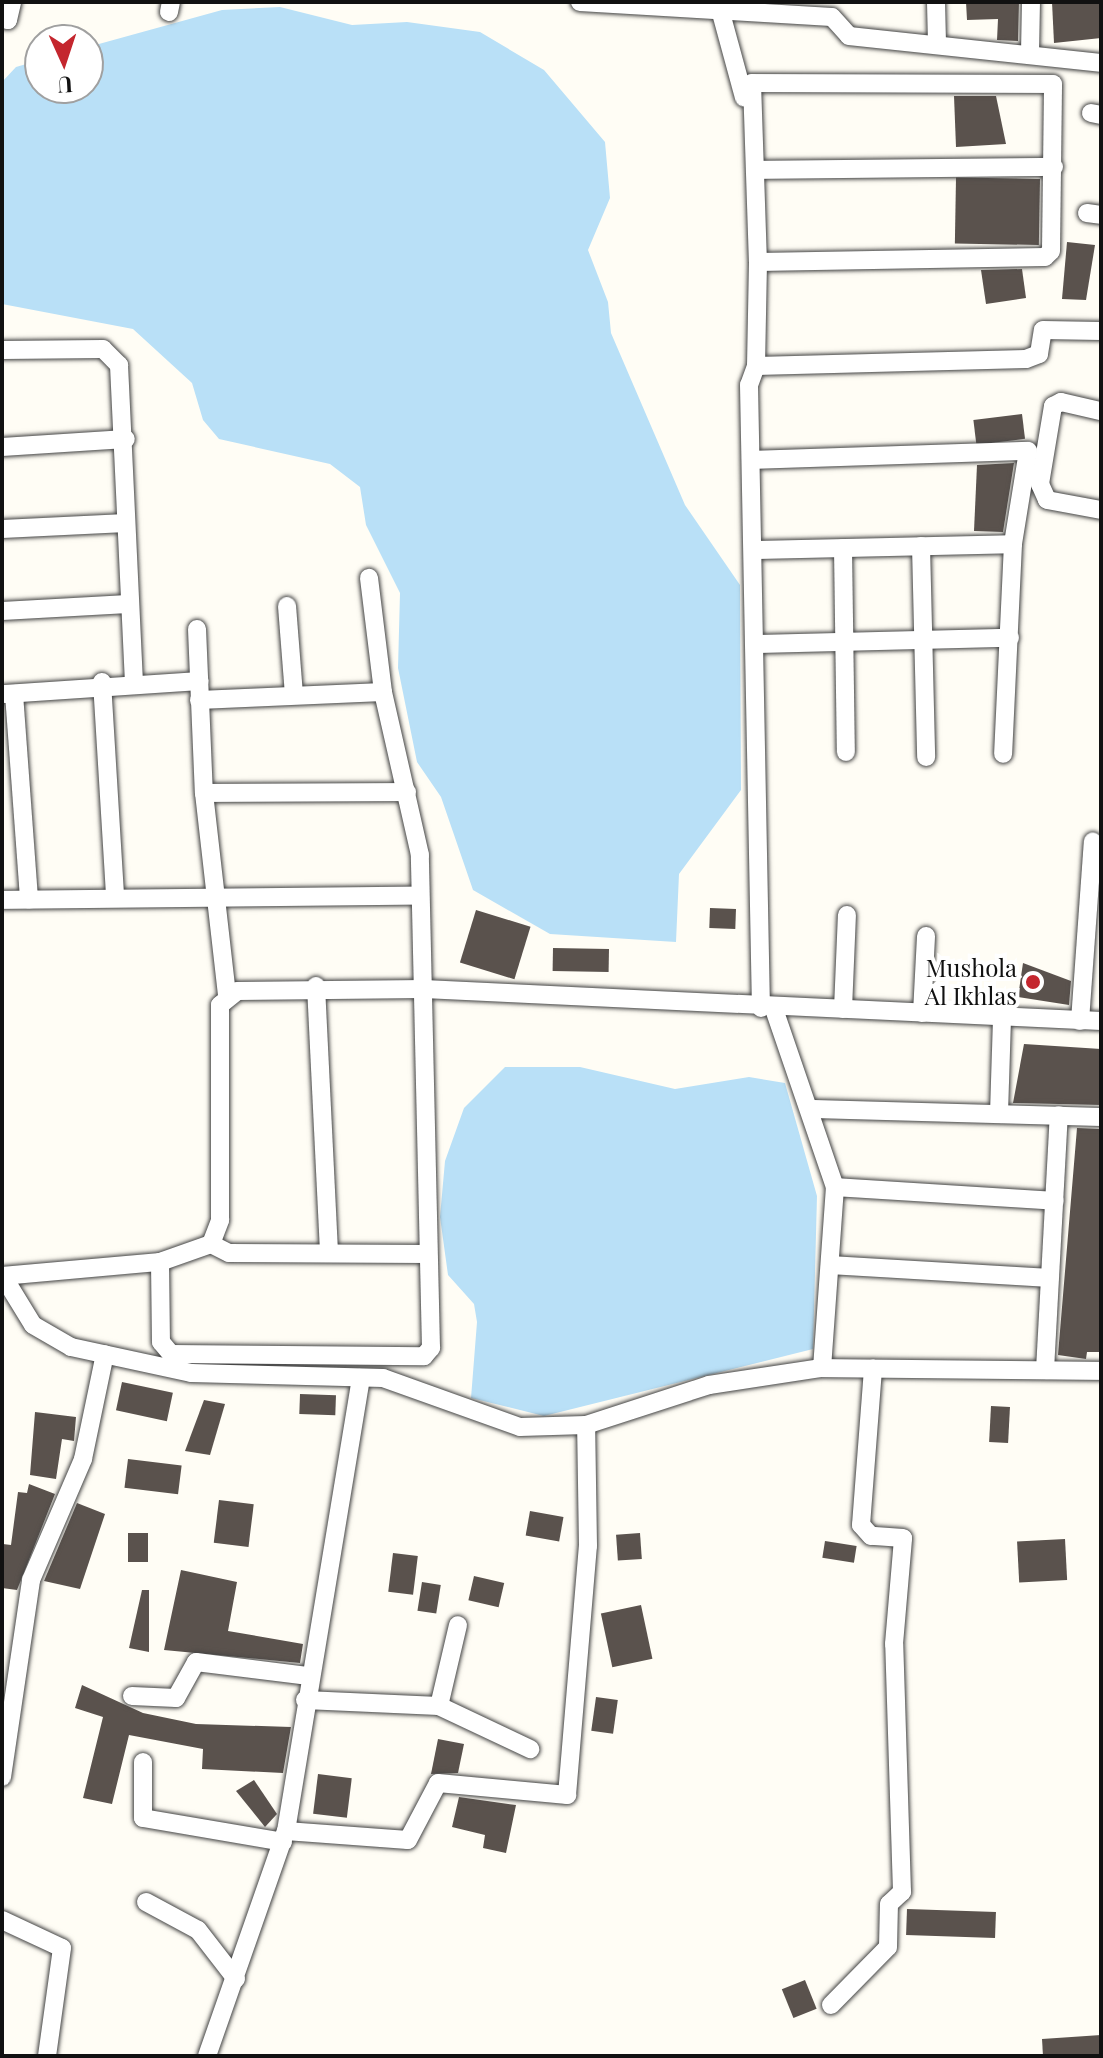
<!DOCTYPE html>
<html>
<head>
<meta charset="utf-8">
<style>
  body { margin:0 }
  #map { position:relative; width:1103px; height:2058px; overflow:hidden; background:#fffdf5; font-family:"Playfair Display",serif }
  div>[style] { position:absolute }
  .water>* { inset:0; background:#b9e0f7 }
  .building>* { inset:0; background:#5a524d; transform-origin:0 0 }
  .roads { filter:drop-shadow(0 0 2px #444) drop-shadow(0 0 2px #444) }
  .street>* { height:18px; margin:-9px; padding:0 9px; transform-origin:9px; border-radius:9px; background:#fff }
  .dots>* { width:22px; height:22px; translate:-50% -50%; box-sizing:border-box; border:4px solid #fff; border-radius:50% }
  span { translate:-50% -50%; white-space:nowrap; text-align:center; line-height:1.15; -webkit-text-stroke:8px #fff; paint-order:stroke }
  .poi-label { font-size:24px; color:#111 }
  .right { translate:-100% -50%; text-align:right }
  .frame { position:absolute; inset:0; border:4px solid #111; pointer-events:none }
  .north { position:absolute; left:24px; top:24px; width:80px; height:80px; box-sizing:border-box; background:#fff; border:2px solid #a0a0a0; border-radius:50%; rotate:177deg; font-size:22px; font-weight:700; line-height:32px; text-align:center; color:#111 }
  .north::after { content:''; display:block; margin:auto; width:28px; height:36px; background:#c4262e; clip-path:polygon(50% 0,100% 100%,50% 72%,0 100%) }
</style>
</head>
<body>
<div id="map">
  <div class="water">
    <i style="clip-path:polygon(280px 7px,352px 25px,407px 22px,480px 32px,544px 70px,605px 142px,610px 198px,588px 250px,608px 302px,611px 333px,685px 505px,740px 585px,741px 790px,679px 874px,676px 942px,550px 934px,473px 890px,441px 797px,417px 762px,398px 668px,400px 593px,366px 525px,360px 487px,330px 464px,219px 439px,203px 420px,192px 383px,133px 329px,2px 304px,2px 82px,16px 67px,40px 60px,40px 88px,88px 88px,88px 47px,222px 10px)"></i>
    <i style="clip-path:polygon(505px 1067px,580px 1067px,675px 1089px,749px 1077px,785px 1083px,817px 1196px,813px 1349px,544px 1416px,471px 1398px,477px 1322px,474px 1304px,448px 1275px,440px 1217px,445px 1161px,464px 1108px)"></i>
  </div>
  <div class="building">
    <i style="clip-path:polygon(966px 2px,1019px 2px,1018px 41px,997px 40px,998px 19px,967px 20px)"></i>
    <i style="clip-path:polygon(1052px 2px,1101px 2px,1101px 38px,1054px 43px)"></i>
    <i style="clip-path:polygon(954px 96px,996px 96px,1006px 144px,956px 147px)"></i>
    <i style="left:1040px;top:179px;width:66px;height:84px;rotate:91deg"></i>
    <i style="clip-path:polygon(1067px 242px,1095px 245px,1086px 300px,1062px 299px)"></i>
    <i style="clip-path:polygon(1022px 269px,1026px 298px,986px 304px,981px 270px)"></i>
    <i style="left:1022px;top:414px;width:25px;height:49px;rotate:83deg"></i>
    <i style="clip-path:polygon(1014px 463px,1003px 532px,974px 531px,977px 465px)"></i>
    <i style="left:710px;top:908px;width:26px;height:20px;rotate:2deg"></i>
    <i style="left:476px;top:910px;width:57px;height:55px;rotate:17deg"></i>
    <i style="left:553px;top:948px;width:56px;height:23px;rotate:1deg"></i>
    <i style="clip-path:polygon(1023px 963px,1071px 981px,1069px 1005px,1018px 997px)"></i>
    <i style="clip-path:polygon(1024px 1044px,1101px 1049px,1101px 1105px,1013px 1103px)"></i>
    <i style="clip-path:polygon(1077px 1128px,1101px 1129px,1101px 1352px,1087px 1352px,1086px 1359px,1058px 1355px)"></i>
    <i style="left:122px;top:1382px;width:52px;height:29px;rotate:12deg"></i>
    <i style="left:300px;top:1394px;width:36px;height:20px;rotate:2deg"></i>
    <i style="clip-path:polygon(204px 1400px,225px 1404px,210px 1455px,185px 1451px)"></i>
    <i style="left:991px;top:1406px;width:19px;height:36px;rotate:3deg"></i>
    <i style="clip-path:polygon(35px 1412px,76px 1417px,74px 1441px,62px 1439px,56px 1479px,30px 1475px)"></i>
    <i style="left:128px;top:1459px;width:54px;height:29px;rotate:7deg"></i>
    <i style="clip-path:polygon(29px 1484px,55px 1494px,17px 1590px,2px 1588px,3px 1544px,11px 1545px,18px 1492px,27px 1493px)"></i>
    <i style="left:219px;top:1500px;width:35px;height:43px;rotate:7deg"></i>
    <i style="clip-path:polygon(77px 1503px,105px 1514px,80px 1589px,44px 1581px)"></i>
    <i style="left:530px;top:1511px;width:34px;height:25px;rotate:10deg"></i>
    <i style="left:128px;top:1533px;width:20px;height:29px"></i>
    <i style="left:640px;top:1533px;width:26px;height:24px;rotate:86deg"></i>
    <i style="left:1065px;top:1539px;width:41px;height:48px;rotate:87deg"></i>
    <i style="left:825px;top:1541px;width:32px;height:17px;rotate:9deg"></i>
    <i style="left:393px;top:1553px;width:25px;height:39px;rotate:7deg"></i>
    <i style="clip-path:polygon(181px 1570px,237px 1582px,228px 1631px,303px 1644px,300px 1663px,164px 1650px)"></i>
    <i style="left:474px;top:1576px;width:31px;height:25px;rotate:13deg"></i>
    <i style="left:422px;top:1582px;width:19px;height:29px;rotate:9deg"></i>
    <i style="clip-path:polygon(142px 1590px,149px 1590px,149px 1652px,129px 1648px)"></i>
    <i style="left:641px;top:1605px;width:55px;height:41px;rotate:78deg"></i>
    <i style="clip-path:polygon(82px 1685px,143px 1713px,196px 1724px,291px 1727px,283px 1773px,202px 1769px,203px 1749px,129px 1735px,112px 1804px,83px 1798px,103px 1717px,75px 1708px)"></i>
    <i style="left:596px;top:1697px;width:22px;height:34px;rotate:8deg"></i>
    <i style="clip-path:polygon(438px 1739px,464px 1744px,458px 1773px,431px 1774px)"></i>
    <i style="left:318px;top:1774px;width:34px;height:40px;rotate:7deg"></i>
    <i style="clip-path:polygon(254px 1780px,277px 1814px,265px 1827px,236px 1791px)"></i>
    <i style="clip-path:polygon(459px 1797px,516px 1805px,506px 1853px,483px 1848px,485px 1835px,452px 1827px)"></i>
    <i style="left:907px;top:1909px;width:89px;height:26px;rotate:2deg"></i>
    <i style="left:805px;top:1980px;width:31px;height:25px;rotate:68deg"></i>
    <i style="clip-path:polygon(1101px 2035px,1101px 2056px,1043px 2056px,1042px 2039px)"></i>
  </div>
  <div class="roads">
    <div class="street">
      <i style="left:580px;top:2px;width:252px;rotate:3.4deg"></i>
      <i style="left:832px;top:17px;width:25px;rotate:48deg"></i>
      <i style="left:849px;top:36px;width:253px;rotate:6.1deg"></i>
      <i style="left:718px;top:2px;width:99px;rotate:74.8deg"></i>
      <i style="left:936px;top:2px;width:41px;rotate:88.6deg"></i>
      <i style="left:169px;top:12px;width:10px;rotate:-79deg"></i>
      <i style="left:2px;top:19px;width:6px;rotate:9deg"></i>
      <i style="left:8px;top:20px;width:18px;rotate:-77deg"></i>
      <i style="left:1030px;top:53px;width:51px;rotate:-88.9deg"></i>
      <i style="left:1091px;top:113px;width:10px;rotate:11deg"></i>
      <i style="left:755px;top:170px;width:299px;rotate:-0.6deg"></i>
      <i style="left:1087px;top:213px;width:14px;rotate:8deg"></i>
      <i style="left:758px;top:262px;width:287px;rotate:-1deg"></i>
      <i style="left:1045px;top:257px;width:8px;rotate:-45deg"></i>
      <i style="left:1051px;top:251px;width:167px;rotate:-89.3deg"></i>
      <i style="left:1053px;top:84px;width:301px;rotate:-179.8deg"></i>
      <i style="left:752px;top:83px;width:179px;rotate:88.1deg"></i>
      <i style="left:758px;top:262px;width:104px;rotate:91.1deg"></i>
      <i style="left:756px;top:366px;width:20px;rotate:110deg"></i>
      <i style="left:749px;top:385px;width:623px;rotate:88.9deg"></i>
      <i style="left:2px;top:350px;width:101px;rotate:-0.6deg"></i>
      <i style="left:103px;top:349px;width:23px;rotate:45deg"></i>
      <i style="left:119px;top:365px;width:315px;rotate:87.3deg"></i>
      <i style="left:756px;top:366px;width:270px;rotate:-1.5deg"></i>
      <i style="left:1026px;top:359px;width:14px;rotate:-21deg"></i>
      <i style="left:1039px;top:354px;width:24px;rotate:-81deg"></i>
      <i style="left:1043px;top:330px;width:58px;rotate:1deg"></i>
      <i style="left:1100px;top:411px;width:40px;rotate:-167deg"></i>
      <i style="left:1061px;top:402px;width:9px;rotate:153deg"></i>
      <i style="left:1053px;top:406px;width:79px;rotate:99.5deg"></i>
      <i style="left:1040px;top:484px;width:17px;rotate:66deg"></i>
      <i style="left:1047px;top:500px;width:55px;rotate:10.5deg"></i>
      <i style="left:2px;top:447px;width:124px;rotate:-3.7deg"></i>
      <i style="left:751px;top:460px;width:277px;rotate:-1.9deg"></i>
      <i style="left:1028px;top:451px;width:94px;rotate:99.2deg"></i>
      <i style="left:1013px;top:544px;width:210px;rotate:92.7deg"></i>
      <i style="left:2px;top:529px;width:124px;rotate:-2.8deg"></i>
      <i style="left:921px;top:546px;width:211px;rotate:88.6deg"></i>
      <i style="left:843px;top:548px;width:204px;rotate:89.2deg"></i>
      <i style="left:755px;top:550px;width:258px;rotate:-1.3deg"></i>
      <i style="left:287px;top:606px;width:88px;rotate:85.5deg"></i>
      <i style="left:2px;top:611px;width:126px;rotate:-3.2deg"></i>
      <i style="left:197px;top:629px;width:164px;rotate:87.6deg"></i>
      <i style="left:204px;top:793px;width:204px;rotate:83.5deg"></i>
      <i style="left:757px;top:644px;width:253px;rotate:-1.4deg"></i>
      <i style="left:102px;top:682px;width:214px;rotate:86.5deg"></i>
      <i style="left:5px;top:694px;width:195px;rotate:-3.8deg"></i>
      <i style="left:14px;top:694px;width:206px;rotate:85.8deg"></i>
      <i style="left:199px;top:700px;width:184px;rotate:-2.5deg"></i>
      <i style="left:204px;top:793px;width:203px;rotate:-0.3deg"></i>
      <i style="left:2px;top:900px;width:414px;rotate:-0.6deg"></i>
      <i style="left:316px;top:986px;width:266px;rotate:87.2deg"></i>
      <i style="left:774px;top:1009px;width:188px;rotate:71.1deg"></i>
      <i style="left:835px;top:1187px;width:181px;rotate:94.1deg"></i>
      <i style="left:843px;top:1009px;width:94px;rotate:-87.6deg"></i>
      <i style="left:922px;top:1013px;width:77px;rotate:-87deg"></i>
      <i style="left:1080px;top:1021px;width:180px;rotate:-85.9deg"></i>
      <i style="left:814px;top:1109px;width:287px;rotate:1.6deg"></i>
      <i style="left:999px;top:1114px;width:97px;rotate:-88.2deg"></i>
      <i style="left:835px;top:1187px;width:220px;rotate:3.6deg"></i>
      <i style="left:211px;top:1244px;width:20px;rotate:27deg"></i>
      <i style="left:229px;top:1253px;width:199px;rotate:0.3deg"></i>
      <i style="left:160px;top:1262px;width:80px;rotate:89.3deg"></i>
      <i style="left:161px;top:1342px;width:16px;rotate:50deg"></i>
      <i style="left:171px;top:1354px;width:253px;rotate:0.5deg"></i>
      <i style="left:424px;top:1356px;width:11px;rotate:-49deg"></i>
      <i style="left:431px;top:1348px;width:493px;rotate:-91.3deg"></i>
      <i style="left:420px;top:855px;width:167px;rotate:-102.8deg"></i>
      <i style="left:383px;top:692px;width:115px;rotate:-97deg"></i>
      <i style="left:830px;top:1265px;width:220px;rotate:3.4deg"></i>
      <i style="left:2px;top:1276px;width:159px;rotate:-5.1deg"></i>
      <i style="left:160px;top:1262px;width:54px;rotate:-19.4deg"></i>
      <i style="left:211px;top:1244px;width:26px;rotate:-69deg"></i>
      <i style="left:220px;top:1220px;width:215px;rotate:-90deg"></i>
      <i style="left:220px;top:1005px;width:22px;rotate:-39deg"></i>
      <i style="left:237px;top:991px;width:187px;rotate:-0.6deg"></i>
      <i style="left:424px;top:989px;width:678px;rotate:2.71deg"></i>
      <i style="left:3px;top:1276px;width:57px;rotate:58.5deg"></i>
      <i style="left:33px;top:1325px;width:44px;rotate:30.1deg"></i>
      <i style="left:71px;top:1347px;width:123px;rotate:12.2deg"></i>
      <i style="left:191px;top:1373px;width:192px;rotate:1.5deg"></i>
      <i style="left:383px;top:1378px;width:145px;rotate:19.7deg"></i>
      <i style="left:520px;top:1427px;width:66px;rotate:-1.7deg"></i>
      <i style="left:586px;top:1425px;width:129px;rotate:-18deg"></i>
      <i style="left:709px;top:1385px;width:114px;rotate:-8.6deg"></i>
      <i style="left:822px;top:1368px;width:279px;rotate:0.6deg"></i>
      <i style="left:1045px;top:1370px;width:255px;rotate:-86.9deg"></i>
      <i style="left:132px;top:1696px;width:44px;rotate:2.6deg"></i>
      <i style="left:176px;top:1698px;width:41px;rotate:-60.9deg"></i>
      <i style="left:196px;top:1662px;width:114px;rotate:7.1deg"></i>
      <i style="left:305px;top:1700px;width:134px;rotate:2.6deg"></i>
      <i style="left:439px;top:1706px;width:101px;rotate:25.3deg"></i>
      <i style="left:439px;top:1706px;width:83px;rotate:-76.8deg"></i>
      <i style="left:143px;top:1762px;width:56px;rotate:90deg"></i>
      <i style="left:143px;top:1818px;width:142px;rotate:9.7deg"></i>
      <i style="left:2px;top:1777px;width:199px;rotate:-81.6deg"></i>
      <i style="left:31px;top:1580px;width:132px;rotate:-66.7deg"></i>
      <i style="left:83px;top:1459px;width:107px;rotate:-78.2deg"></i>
      <i style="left:286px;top:1831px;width:122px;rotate:4.2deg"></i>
      <i style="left:408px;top:1840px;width:64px;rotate:-62.2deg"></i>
      <i style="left:438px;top:1783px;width:130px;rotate:5.3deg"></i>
      <i style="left:567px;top:1795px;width:250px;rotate:-85.2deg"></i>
      <i style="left:588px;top:1546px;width:121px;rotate:-90.9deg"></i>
      <i style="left:146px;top:1902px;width:59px;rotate:28.3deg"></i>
      <i style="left:198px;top:1930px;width:62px;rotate:52.2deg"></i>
      <i style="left:2px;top:1920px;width:66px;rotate:25deg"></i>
      <i style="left:62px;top:1948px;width:109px;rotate:97.9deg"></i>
      <i style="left:831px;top:2005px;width:81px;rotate:-45.5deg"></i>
      <i style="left:888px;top:1947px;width:43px;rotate:-88.7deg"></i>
      <i style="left:889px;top:1904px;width:18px;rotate:-43deg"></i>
      <i style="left:902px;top:1892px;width:248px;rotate:-91.8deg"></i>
      <i style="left:894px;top:1644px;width:106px;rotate:-85.1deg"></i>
      <i style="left:903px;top:1538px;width:32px;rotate:-176deg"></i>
      <i style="left:871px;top:1536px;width:15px;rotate:-132deg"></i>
      <i style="left:861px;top:1525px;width:157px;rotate:-85.6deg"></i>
      <i style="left:207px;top:2056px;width:238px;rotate:-70.7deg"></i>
      <i style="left:286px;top:1831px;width:459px;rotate:-80.6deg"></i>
    </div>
  </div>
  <div class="dots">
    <i style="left:1033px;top:982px;background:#c4262e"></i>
  </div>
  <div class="poi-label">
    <span class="right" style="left:1017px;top:982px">Mushola<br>Al Ikhlas</span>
  </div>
  <div class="frame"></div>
  <div class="north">U</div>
</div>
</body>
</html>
